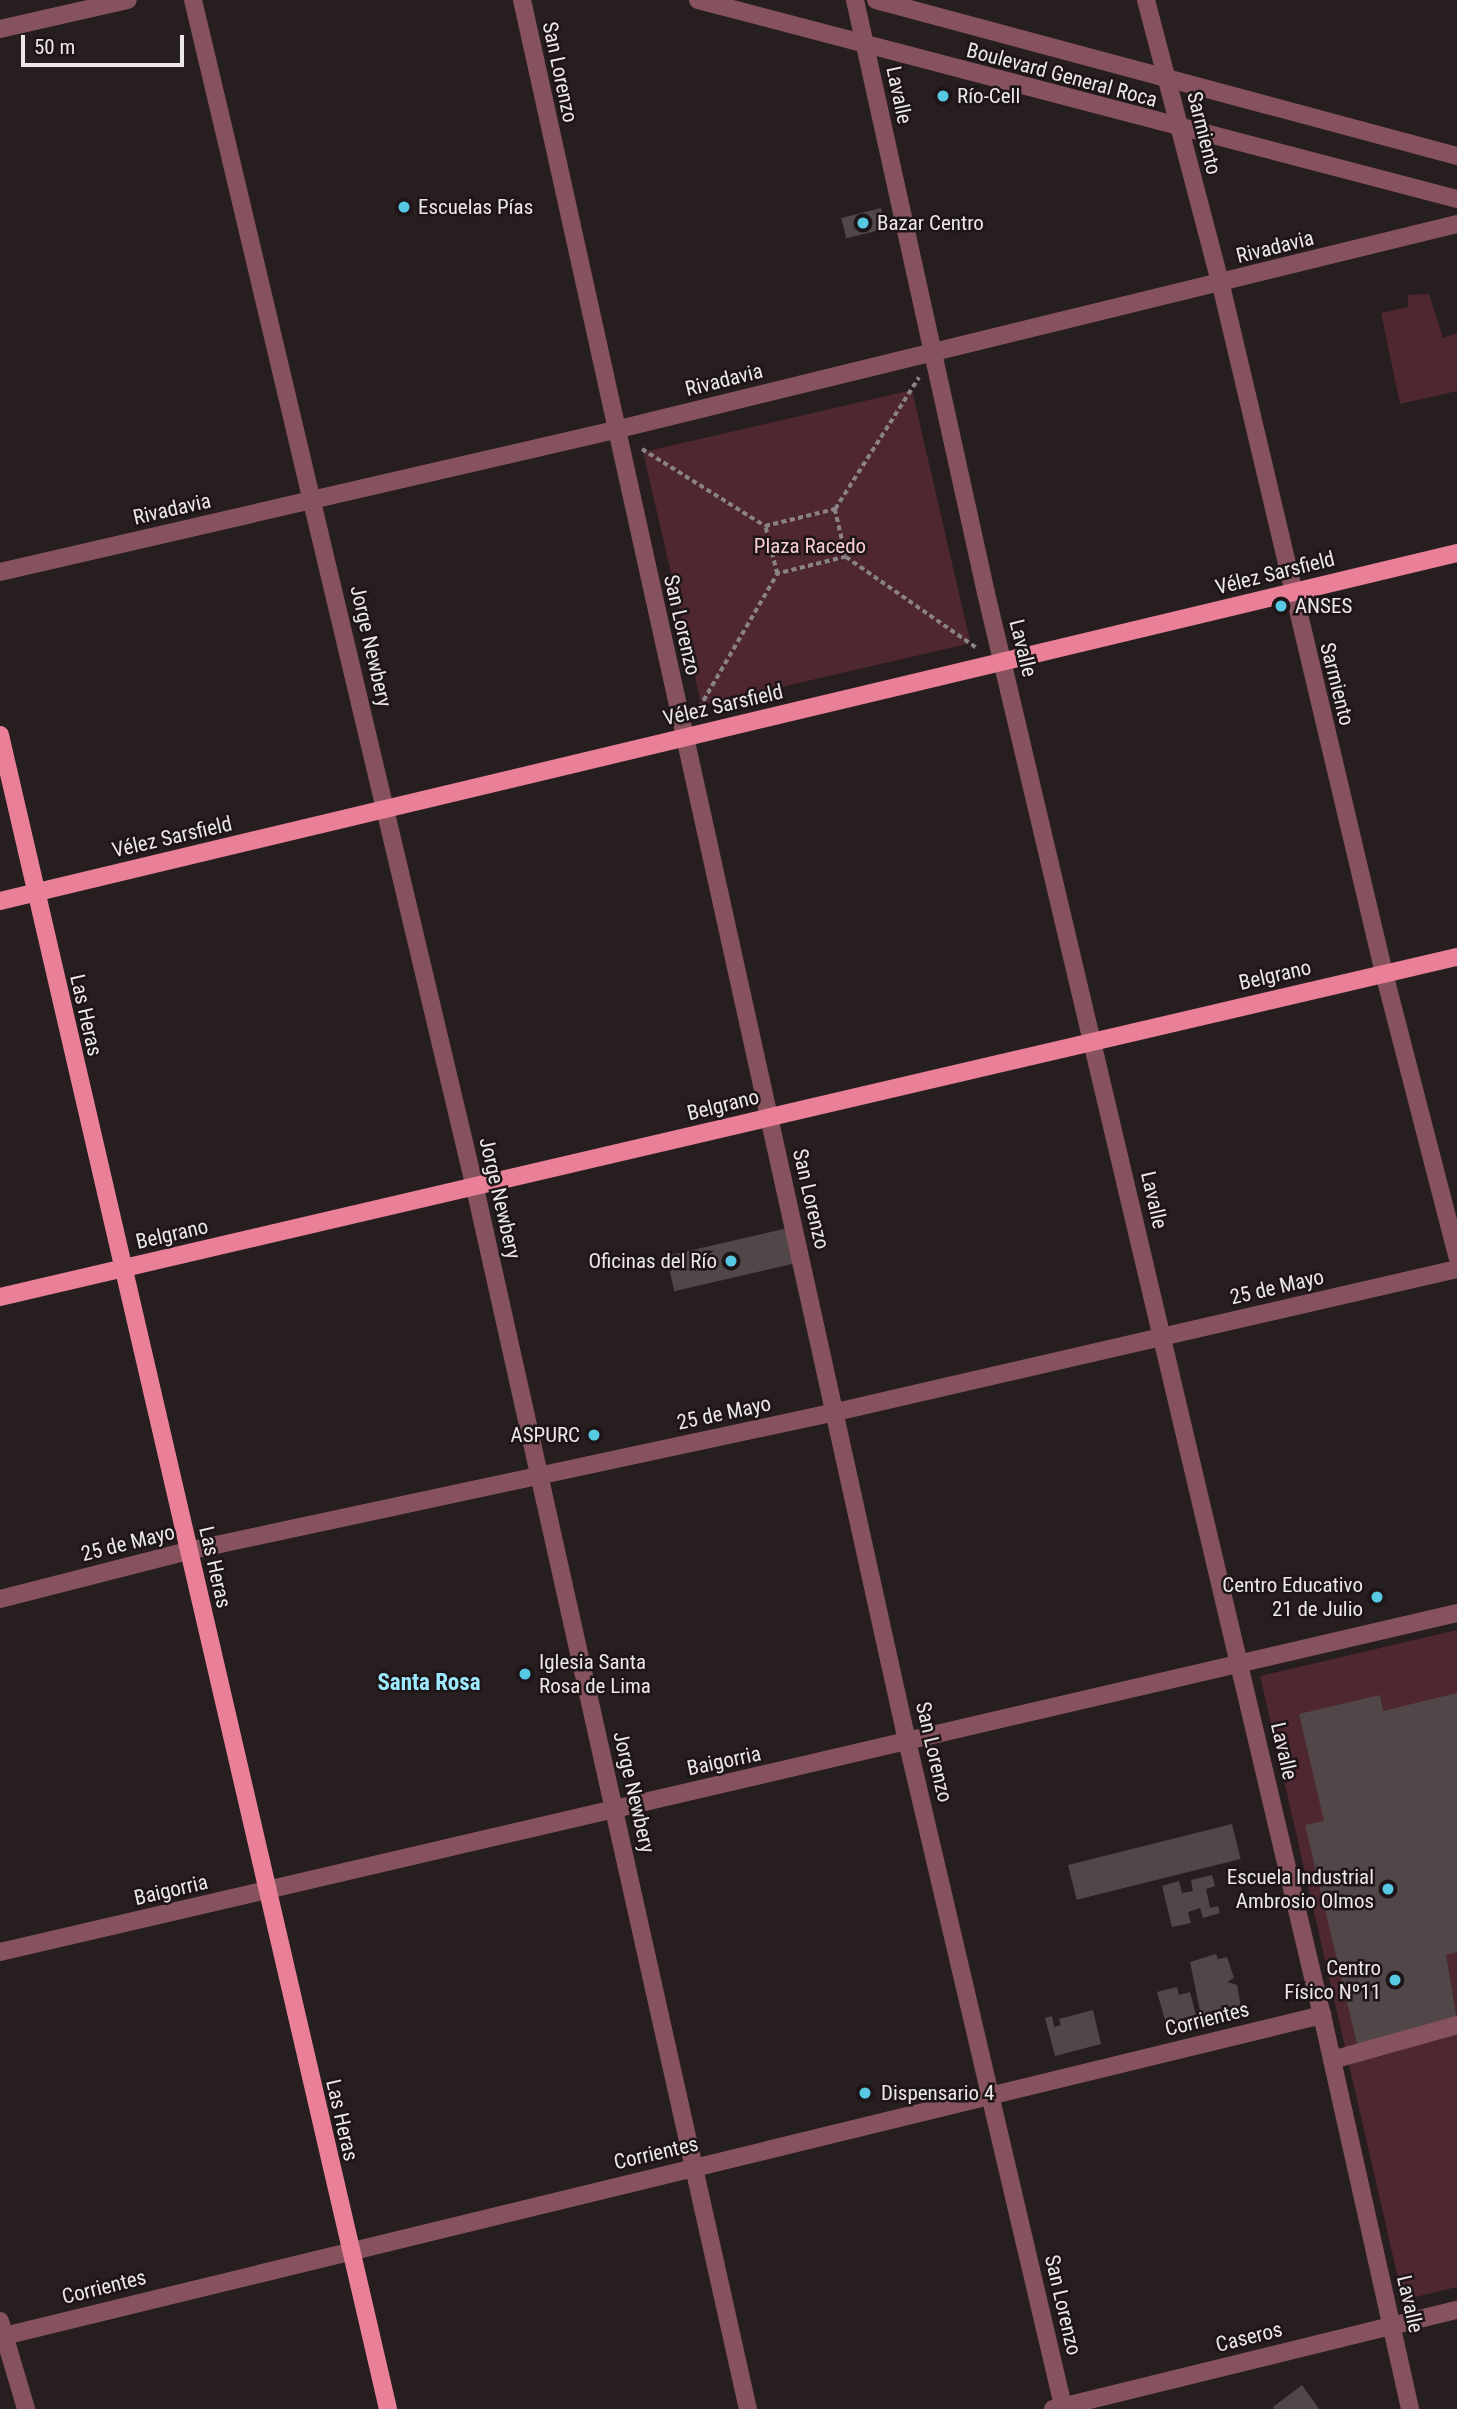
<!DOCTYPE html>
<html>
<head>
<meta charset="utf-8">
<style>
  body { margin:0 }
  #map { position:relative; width:1457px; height:2409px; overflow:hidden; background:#271e20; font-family:"Roboto Condensed",sans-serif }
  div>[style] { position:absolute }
  .green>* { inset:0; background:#4e2730; transform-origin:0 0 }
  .building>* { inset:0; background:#514748; transform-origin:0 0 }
  .path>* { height:3.5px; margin-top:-1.75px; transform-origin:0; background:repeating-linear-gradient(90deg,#8a8284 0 5px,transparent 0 8.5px) }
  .minor>* { height:18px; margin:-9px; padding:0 9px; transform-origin:9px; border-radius:9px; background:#85525d }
  .major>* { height:18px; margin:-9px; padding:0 9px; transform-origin:9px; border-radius:9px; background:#e98098 }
  .dots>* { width:19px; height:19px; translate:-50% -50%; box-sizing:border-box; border:4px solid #1d1517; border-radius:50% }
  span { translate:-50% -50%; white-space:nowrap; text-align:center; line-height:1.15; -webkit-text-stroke:5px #1d1517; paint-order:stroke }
  .street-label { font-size:21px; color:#ede7e8 }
  .poi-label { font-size:21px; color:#ede7e8 }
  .left { translate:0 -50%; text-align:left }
  .right { translate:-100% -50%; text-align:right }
  .park-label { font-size:21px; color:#f7ccd3 }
  .neighbourhood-label { font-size:23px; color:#9eebff; font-weight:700 }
  .scale { position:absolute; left:21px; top:35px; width:163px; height:32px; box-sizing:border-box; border:4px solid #ede7e8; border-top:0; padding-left:9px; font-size:21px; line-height:24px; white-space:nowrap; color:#ede7e8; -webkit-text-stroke:5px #1d1517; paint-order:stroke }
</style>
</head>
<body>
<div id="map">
  <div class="green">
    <i style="clip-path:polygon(1429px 294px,1443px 338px,1457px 333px,1457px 391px,1400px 404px,1381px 313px,1408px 307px,1408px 295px)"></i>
    <i style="left:912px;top:390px;width:260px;height:276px;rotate:77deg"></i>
    <i style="clip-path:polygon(1457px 1630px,1457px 2287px,1403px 2300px,1260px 1676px)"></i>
  </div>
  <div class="building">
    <i style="left:881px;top:208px;width:21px;height:41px;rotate:76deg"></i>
    <i style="left:788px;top:1228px;width:36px;height:125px;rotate:77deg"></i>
    <i style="clip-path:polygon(1457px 1693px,1457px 1952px,1446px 1955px,1457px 2020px,1357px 2044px,1305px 1825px,1324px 1821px,1299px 1714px,1380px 1695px,1383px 1711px)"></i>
    <i style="left:1232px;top:1824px;width:36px;height:169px;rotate:76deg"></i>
    <i style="clip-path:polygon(1212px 1875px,1215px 1886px,1206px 1889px,1210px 1908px,1218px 1906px,1220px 1913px,1203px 1918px,1200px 1908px,1188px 1912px,1191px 1923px,1172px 1927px,1162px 1886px,1179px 1881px,1182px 1893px,1193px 1891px,1191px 1880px)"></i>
    <i style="clip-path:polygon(1216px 1954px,1218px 1959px,1227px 1957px,1234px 1978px,1227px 1982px,1237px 1985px,1241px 2007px,1201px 2016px,1190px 1962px)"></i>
    <i style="clip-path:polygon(1177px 1987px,1179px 1995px,1190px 1992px,1197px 2019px,1167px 2027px,1157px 1992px)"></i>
    <i style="clip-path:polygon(1093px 2010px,1101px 2044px,1055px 2056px,1045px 2018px,1052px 2016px,1054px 2027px,1061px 2025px,1059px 2019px)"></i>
    <i style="clip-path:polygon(1302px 2385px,1319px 2409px,1274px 2409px,1273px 2407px)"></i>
  </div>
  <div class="path">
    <i style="left:642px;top:449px;width:145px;rotate:32deg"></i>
    <i style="left:835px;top:509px;width:156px;rotate:-57.5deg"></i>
    <i style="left:846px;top:557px;width:71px;rotate:166.2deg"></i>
    <i style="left:777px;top:574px;width:49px;rotate:-104deg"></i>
    <i style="left:765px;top:526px;width:72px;rotate:-13.7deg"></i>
    <i style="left:835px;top:509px;width:49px;rotate:77.1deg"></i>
    <i style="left:846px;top:557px;width:160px;rotate:34.8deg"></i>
    <i style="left:699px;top:708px;width:155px;rotate:-59.8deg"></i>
  </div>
  <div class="minor">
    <i style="left:193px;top:0;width:1221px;rotate:76.65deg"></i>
    <i style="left:475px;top:1188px;width:1251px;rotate:77.4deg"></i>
    <i style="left:522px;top:0;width:1787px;rotate:77.53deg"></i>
    <i style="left:908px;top:1745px;width:679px;rotate:76.8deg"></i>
    <i style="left:698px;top:0;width:785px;rotate:14.69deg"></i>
    <i style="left:855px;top:0;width:607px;rotate:77.54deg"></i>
    <i style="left:986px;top:593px;width:1461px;rotate:76.71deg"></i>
    <i style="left:1322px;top:2015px;width:404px;rotate:77.4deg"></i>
    <i style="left:876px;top:0;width:602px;rotate:15.03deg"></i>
    <i style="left:1146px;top:0;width:295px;rotate:75.3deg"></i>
    <i style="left:1221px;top:285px;width:707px;rotate:76.67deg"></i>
    <i style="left:1384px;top:973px;width:292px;rotate:75.5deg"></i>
    <i style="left:0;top:29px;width:131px;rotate:-12.8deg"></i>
    <i style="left:0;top:572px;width:631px;rotate:-13deg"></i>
    <i style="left:615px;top:430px;width:867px;rotate:-13.75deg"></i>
    <i style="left:0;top:1599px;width:194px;rotate:-14.3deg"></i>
    <i style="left:188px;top:1551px;width:663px;rotate:-12.11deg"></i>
    <i style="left:836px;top:1412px;width:637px;rotate:-12.97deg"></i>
    <i style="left:0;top:1952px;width:1496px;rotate:-13.1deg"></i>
    <i style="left:1332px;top:2060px;width:130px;rotate:-15.6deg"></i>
    <i style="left:0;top:2321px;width:92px;rotate:73.5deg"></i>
    <i style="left:0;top:2337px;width:1361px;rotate:-13.69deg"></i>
    <i style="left:1053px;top:2409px;width:416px;rotate:-13.8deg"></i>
  </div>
  <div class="major">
    <i style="left:0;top:735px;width:1718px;rotate:76.95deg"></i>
    <i style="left:0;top:901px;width:1498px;rotate:-13.43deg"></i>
    <i style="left:0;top:1297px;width:1496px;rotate:-13.14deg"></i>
  </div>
  <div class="dots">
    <i style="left:943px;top:96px;background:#58c9e3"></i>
    <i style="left:404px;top:207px;background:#58c9e3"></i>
    <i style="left:863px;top:223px;background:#58c9e3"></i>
    <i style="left:1281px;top:606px;background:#58c9e3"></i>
    <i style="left:731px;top:1261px;background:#58c9e3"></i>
    <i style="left:594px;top:1435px;background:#58c9e3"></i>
    <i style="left:1377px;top:1597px;background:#58c9e3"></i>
    <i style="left:525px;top:1674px;background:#58c9e3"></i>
    <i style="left:1388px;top:1889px;background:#58c9e3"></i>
    <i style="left:1395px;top:1980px;background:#58c9e3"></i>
    <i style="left:865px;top:2093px;background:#58c9e3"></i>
  </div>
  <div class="street-label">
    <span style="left:560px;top:72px;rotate:78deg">San Lorenzo</span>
    <span style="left:1062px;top:75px;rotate:15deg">Boulevard General Roca</span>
    <span style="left:899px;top:95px;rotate:78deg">Lavalle</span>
    <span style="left:1204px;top:133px;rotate:76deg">Sarmiento</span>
    <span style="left:1275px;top:247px;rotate:-14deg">Rivadavia</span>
    <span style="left:724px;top:380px;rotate:-14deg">Rivadavia</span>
    <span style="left:172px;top:509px;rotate:-13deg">Rivadavia</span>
    <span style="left:1275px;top:573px;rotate:-14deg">Vélez Sarsfield</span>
    <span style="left:682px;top:625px;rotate:77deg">San Lorenzo</span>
    <span style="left:371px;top:646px;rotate:77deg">Jorge Newbery</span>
    <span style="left:1023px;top:648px;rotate:76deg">Lavalle</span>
    <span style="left:1337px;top:684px;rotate:76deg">Sarmiento</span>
    <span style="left:723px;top:705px;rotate:-13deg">Vélez Sarsfield</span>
    <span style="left:172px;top:837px;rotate:-13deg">Vélez Sarsfield</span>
    <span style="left:1275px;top:975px;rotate:-13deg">Belgrano</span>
    <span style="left:86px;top:1015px;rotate:77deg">Las Heras</span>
    <span style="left:723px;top:1105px;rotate:-14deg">Belgrano</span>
    <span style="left:500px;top:1198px;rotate:77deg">Jorge Newbery</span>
    <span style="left:811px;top:1199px;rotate:77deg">San Lorenzo</span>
    <span style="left:1154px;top:1200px;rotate:77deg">Lavalle</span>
    <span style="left:172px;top:1234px;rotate:-13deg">Belgrano</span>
    <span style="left:1277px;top:1287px;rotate:-13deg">25 de Mayo</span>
    <span style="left:724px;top:1413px;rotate:-12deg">25 de Mayo</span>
    <span style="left:128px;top:1543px;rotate:-14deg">25 de Mayo</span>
    <span style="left:215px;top:1567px;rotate:77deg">Las Heras</span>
    <span style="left:1284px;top:1751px;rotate:77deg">Lavalle</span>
    <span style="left:934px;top:1752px;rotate:77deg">San Lorenzo</span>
    <span style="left:724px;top:1761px;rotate:-12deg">Baigorria</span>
    <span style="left:634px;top:1792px;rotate:77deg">Jorge Newbery</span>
    <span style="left:171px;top:1890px;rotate:-13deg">Baigorria</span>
    <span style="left:1207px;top:2019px;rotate:-14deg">Corrientes</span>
    <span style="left:342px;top:2120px;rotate:77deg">Las Heras</span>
    <span style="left:656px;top:2153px;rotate:-13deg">Corrientes</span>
    <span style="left:104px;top:2287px;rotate:-14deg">Corrientes</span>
    <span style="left:1410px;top:2304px;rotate:77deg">Lavalle</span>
    <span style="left:1063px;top:2305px;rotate:77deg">San Lorenzo</span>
    <span style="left:1249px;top:2337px;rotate:-14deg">Caseros</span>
  </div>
  <div class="poi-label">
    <span class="left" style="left:957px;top:96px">Río-Cell</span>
    <span class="left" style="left:418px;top:207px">Escuelas Pías</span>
    <span class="left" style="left:877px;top:223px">Bazar Centro</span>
    <span class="left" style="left:1295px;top:606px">ANSES</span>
    <span class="right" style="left:717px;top:1261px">Oficinas del Río</span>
    <span class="right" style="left:580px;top:1435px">ASPURC</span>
    <span class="right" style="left:1363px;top:1597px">Centro Educativo<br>21 de Julio</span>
    <span class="left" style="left:539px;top:1674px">Iglesia Santa<br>Rosa de Lima</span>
    <span class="right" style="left:1374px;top:1889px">Escuela Industrial<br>Ambrosio Olmos</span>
    <span class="right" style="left:1381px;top:1980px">Centro<br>Físico Nº11</span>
    <span class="left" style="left:881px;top:2093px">Dispensario 4</span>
  </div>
  <div class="park-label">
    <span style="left:810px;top:546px">Plaza Racedo</span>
  </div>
  <div class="neighbourhood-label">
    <span style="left:429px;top:1683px">Santa Rosa</span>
  </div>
  <div class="scale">50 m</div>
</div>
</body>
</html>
